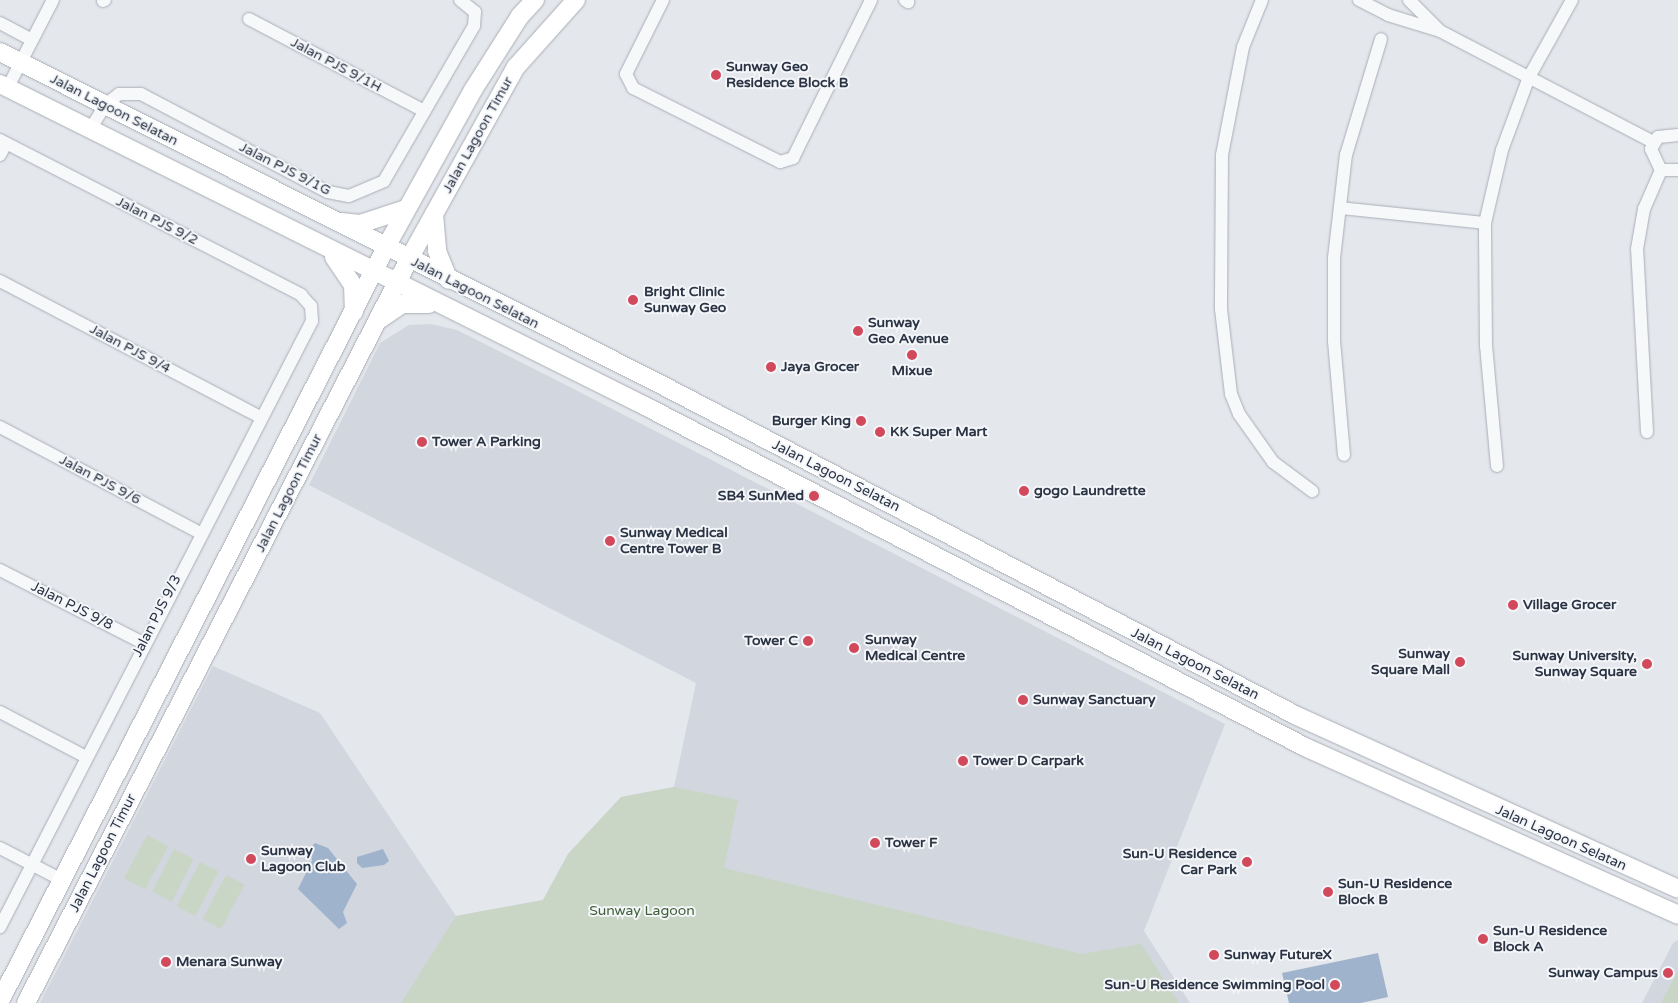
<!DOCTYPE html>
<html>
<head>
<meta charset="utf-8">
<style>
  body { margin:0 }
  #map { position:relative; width:1678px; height:1003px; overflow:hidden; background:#e4e7ec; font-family:"Varela Round",sans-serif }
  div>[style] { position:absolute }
  .built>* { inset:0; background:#d2d6de }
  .green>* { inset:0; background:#c9d6c5; transform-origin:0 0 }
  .water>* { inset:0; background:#9fb4cc }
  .roads { filter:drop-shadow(0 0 1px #a9aeb7) drop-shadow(0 0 1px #a9aeb7) }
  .minor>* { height:12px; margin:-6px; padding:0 6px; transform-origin:6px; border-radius:6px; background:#f7f8fa }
  .secondary>* { height:18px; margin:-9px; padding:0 9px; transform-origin:9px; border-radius:9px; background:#fff }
  .dots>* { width:14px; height:14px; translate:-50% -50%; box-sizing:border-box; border:2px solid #f4f6f9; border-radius:50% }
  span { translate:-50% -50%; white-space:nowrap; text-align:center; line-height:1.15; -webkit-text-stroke:4px #f4f6f9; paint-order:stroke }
  .street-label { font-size:14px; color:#2b3445 }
  .poi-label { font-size:14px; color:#2b3445; font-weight:700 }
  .left { translate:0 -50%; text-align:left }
  .right { translate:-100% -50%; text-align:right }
  .park-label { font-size:14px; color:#3f6138 }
</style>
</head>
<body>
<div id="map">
  <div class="built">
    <i style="clip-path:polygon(431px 324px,457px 330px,562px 383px,1225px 724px,1144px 931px,1190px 1003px,40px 1003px,213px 666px,320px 713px,456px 916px,543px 900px,568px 854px,621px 797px,674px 787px,696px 683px,309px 485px,380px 343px,409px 325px)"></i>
    <i style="clip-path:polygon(1678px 940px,1678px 1003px,1642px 1003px,1673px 943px)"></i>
  </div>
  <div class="green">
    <i style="clip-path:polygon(674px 787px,738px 800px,724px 868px,1082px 954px,1141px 944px,1179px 1003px,401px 1003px,456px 916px,543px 900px,568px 854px,621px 797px)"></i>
    <i style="left:147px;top:835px;width:24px;height:49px;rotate:28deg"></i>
    <i style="left:174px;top:849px;width:22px;height:48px;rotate:27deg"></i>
    <i style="left:200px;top:862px;width:21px;height:50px;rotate:28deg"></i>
    <i style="left:226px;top:875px;width:21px;height:50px;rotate:28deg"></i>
    <i style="clip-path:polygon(1678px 971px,1678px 1003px,1661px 1003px)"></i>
  </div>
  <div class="water">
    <i style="clip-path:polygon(315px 843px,328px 848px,357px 884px,343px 912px,347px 923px,339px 929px,298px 889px,312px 861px,310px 848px)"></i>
    <i style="clip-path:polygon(383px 849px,389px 861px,384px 865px,362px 868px,357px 863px,357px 857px)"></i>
    <i style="clip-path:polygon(1378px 953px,1388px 997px,1361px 1003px,1289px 1003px,1282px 973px)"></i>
  </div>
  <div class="roads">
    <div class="minor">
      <i style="left:663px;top:0;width:83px;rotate:116.6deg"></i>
      <i style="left:626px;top:74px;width:16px;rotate:63deg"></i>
      <i style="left:633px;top:88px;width:165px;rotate:26.7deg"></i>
      <i style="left:780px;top:162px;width:14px;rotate:-17deg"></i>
      <i style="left:793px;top:158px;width:176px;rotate:-63.7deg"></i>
      <i style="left:905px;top:0;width:4px;rotate:34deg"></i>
      <i style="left:1262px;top:0;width:51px;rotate:112deg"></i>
      <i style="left:1243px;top:47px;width:110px;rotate:101deg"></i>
      <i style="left:1222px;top:155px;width:154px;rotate:90.4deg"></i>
      <i style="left:1221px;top:309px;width:86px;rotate:83.3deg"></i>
      <i style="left:1231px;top:394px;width:22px;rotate:68deg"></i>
      <i style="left:1239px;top:414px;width:59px;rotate:54.7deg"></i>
      <i style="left:1273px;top:462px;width:49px;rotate:36.6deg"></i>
      <i style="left:1359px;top:0;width:33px;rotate:27deg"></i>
      <i style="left:1388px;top:15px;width:54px;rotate:17.1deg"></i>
      <i style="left:1440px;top:31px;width:240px;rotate:27.5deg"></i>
      <i style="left:1409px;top:0;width:42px;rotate:45deg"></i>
      <i style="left:103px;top:1px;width:2px;rotate:-27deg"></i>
      <i style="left:249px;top:19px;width:198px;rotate:27.7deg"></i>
      <i style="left:0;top:23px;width:36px;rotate:28deg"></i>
      <i style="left:8px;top:87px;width:98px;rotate:-62.7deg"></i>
      <i style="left:90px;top:130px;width:29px;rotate:-59deg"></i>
      <i style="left:105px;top:105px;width:18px;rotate:-38deg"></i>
      <i style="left:119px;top:94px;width:22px"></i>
      <i style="left:141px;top:94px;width:211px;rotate:27.7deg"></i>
      <i style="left:328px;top:192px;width:21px;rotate:11deg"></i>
      <i style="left:349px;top:196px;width:38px;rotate:-23deg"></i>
      <i style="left:384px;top:181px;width:179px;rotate:-59.9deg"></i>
      <i style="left:474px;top:26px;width:14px;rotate:-86deg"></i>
      <i style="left:475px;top:12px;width:19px;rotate:-141deg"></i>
      <i style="left:1678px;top:135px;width:20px;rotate:174deg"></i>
      <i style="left:1658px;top:137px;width:14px;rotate:120deg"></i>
      <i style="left:1651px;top:149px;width:23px;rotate:65deg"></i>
      <i style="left:1661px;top:170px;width:17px"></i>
      <i style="left:0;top:140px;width:339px;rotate:27.2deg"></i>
      <i style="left:301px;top:295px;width:15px;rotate:48deg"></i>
      <i style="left:311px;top:306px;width:15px;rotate:86deg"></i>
      <i style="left:312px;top:321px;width:682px;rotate:117.24deg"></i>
      <i style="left:0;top:155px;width:13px;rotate:-63deg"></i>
      <i style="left:1340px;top:208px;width:146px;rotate:5.9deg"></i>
      <i style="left:0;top:281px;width:293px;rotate:27.6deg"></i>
      <i style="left:0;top:427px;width:226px;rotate:27.9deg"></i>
      <i style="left:1647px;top:432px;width:183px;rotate:-93.1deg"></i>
      <i style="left:1637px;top:249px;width:41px;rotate:-80.1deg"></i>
      <i style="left:1644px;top:209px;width:43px;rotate:-66.4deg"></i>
      <i style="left:1344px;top:455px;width:114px;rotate:-95deg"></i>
      <i style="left:1334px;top:341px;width:83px;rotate:-90deg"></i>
      <i style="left:1334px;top:258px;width:104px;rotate:-83.4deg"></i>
      <i style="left:1346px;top:155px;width:121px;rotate:-73.2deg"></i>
      <i style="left:1497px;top:466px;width:121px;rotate:-95.2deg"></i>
      <i style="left:1486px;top:346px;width:123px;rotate:-90.5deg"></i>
      <i style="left:1485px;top:223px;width:75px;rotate:-76.9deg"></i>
      <i style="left:1502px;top:150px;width:78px;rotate:-69.7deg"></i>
      <i style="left:1529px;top:77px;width:88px;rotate:-60.8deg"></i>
      <i style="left:0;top:570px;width:161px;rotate:27deg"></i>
      <i style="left:0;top:712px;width:95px;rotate:27.6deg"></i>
      <i style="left:0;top:848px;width:70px;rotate:27.3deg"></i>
    </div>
    <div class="secondary">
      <i style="left:0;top:52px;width:734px;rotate:26.7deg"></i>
      <i style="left:656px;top:382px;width:723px;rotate:27.52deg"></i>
      <i style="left:1297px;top:716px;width:418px;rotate:24.4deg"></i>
      <i style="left:0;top:84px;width:721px;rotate:26.53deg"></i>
      <i style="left:645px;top:406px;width:745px;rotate:27.32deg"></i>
      <i style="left:1307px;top:748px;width:407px;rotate:24.2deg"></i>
      <i style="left:434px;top:214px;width:37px;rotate:85deg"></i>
      <i style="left:437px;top:251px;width:31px;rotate:68deg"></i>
      <i style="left:341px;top:222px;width:19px;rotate:6deg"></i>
      <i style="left:360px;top:224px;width:48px;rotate:-18.1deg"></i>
      <i style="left:334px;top:257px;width:34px;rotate:56deg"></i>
      <i style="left:353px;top:285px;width:27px;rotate:88deg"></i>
      <i style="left:380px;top:319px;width:27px;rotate:-34deg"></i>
      <i style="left:402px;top:304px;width:27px"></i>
      <i style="left:0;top:1001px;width:847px;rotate:-62.89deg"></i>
      <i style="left:386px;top:247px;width:179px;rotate:-61deg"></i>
      <i style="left:473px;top:90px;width:88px;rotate:-57.6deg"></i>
      <i style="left:520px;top:16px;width:22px;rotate:-47deg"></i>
      <i style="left:26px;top:1003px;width:837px;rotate:-62.76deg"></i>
      <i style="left:409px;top:259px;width:220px;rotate:-60.9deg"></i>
      <i style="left:516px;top:67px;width:90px;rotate:-48.2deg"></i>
    </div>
  </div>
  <div class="dots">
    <i style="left:716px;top:75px;background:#d1495b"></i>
    <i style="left:633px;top:300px;background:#d1495b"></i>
    <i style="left:858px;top:331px;background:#d1495b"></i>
    <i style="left:912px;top:355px;background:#d1495b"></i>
    <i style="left:771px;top:367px;background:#d1495b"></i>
    <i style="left:861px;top:421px;background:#d1495b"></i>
    <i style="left:880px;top:432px;background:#d1495b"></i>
    <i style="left:422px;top:442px;background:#d1495b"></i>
    <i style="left:1024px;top:491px;background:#d1495b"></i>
    <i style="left:814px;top:496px;background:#d1495b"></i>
    <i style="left:610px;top:541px;background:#d1495b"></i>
    <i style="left:1513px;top:605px;background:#d1495b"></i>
    <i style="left:808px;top:641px;background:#d1495b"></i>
    <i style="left:854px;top:648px;background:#d1495b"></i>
    <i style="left:1460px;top:662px;background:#d1495b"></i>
    <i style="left:1647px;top:664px;background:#d1495b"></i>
    <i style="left:1023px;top:700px;background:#d1495b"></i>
    <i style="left:963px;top:761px;background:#d1495b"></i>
    <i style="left:875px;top:843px;background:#d1495b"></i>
    <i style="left:251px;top:859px;background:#d1495b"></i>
    <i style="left:1247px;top:862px;background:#d1495b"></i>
    <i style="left:1328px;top:892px;background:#d1495b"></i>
    <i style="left:1483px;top:939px;background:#d1495b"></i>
    <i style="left:1214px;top:955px;background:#d1495b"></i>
    <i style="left:166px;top:962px;background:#d1495b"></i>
    <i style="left:1668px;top:973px;background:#d1495b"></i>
    <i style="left:1335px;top:985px;background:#d1495b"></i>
  </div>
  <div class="street-label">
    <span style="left:336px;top:65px;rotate:28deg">Jalan PJS 9/1H</span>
    <span style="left:114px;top:110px;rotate:27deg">Jalan Lagoon Selatan</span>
    <span style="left:478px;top:135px;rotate:-61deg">Jalan Lagoon Timur</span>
    <span style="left:285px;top:169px;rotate:27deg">Jalan PJS 9/1G</span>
    <span style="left:157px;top:221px;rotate:27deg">Jalan PJS 9/2</span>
    <span style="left:475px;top:293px;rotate:27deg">Jalan Lagoon Selatan</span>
    <span style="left:130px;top:349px;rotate:28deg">Jalan PJS 9/4</span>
    <span style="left:836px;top:476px;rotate:27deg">Jalan Lagoon Selatan</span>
    <span style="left:100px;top:480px;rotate:28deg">Jalan PJS 9/6</span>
    <span style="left:289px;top:493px;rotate:-63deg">Jalan Lagoon Timur</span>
    <span style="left:72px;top:606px;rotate:27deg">Jalan PJS 9/8</span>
    <span style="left:157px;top:616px;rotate:-63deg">Jalan PJS 9/3</span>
    <span style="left:1195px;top:664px;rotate:27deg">Jalan Lagoon Selatan</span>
    <span style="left:1561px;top:838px;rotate:24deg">Jalan Lagoon Selatan</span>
    <span style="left:103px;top:853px;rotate:-63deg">Jalan Lagoon Timur</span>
  </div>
  <div class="poi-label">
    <span class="left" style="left:726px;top:75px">Sunway Geo<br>Residence Block B</span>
    <span class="left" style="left:644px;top:300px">Bright Clinic<br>Sunway Geo</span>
    <span class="left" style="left:868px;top:331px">Sunway<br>Geo Avenue</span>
    <span class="left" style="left:781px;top:367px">Jaya Grocer</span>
    <span style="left:912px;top:371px">Mixue</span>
    <span class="right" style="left:851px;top:421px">Burger King</span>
    <span class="left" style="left:890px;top:432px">KK Super Mart</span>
    <span class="left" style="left:432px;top:442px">Tower A Parking</span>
    <span class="left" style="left:1034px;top:491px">gogo Laundrette</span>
    <span class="right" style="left:804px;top:496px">SB4 SunMed</span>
    <span class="left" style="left:620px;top:541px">Sunway Medical<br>Centre Tower B</span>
    <span class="left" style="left:1523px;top:605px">Village Grocer</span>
    <span class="left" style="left:865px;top:648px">Sunway<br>Medical Centre</span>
    <span class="right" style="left:798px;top:641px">Tower C</span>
    <span class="right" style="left:1450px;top:662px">Sunway<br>Square Mall</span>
    <span class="right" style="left:1637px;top:664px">Sunway University,<br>Sunway Square</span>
    <span class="left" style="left:1033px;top:700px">Sunway Sanctuary</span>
    <span class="left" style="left:973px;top:761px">Tower D Carpark</span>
    <span class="left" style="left:885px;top:843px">Tower F</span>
    <span class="left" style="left:261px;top:859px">Sunway<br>Lagoon Club</span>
    <span class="right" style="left:1237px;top:862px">Sun-U Residence<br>Car Park</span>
    <span class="left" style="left:1338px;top:892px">Sun-U Residence<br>Block B</span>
    <span class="left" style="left:1493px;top:939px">Sun-U Residence<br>Block A</span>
    <span class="left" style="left:1224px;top:955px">Sunway FutureX</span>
    <span class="left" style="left:176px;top:962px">Menara Sunway</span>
    <span class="right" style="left:1658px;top:973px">Sunway Campus</span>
    <span class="right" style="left:1325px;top:985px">Sun-U Residence Swimming Pool</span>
  </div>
  <div class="park-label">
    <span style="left:642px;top:911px">Sunway Lagoon</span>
  </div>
</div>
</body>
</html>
